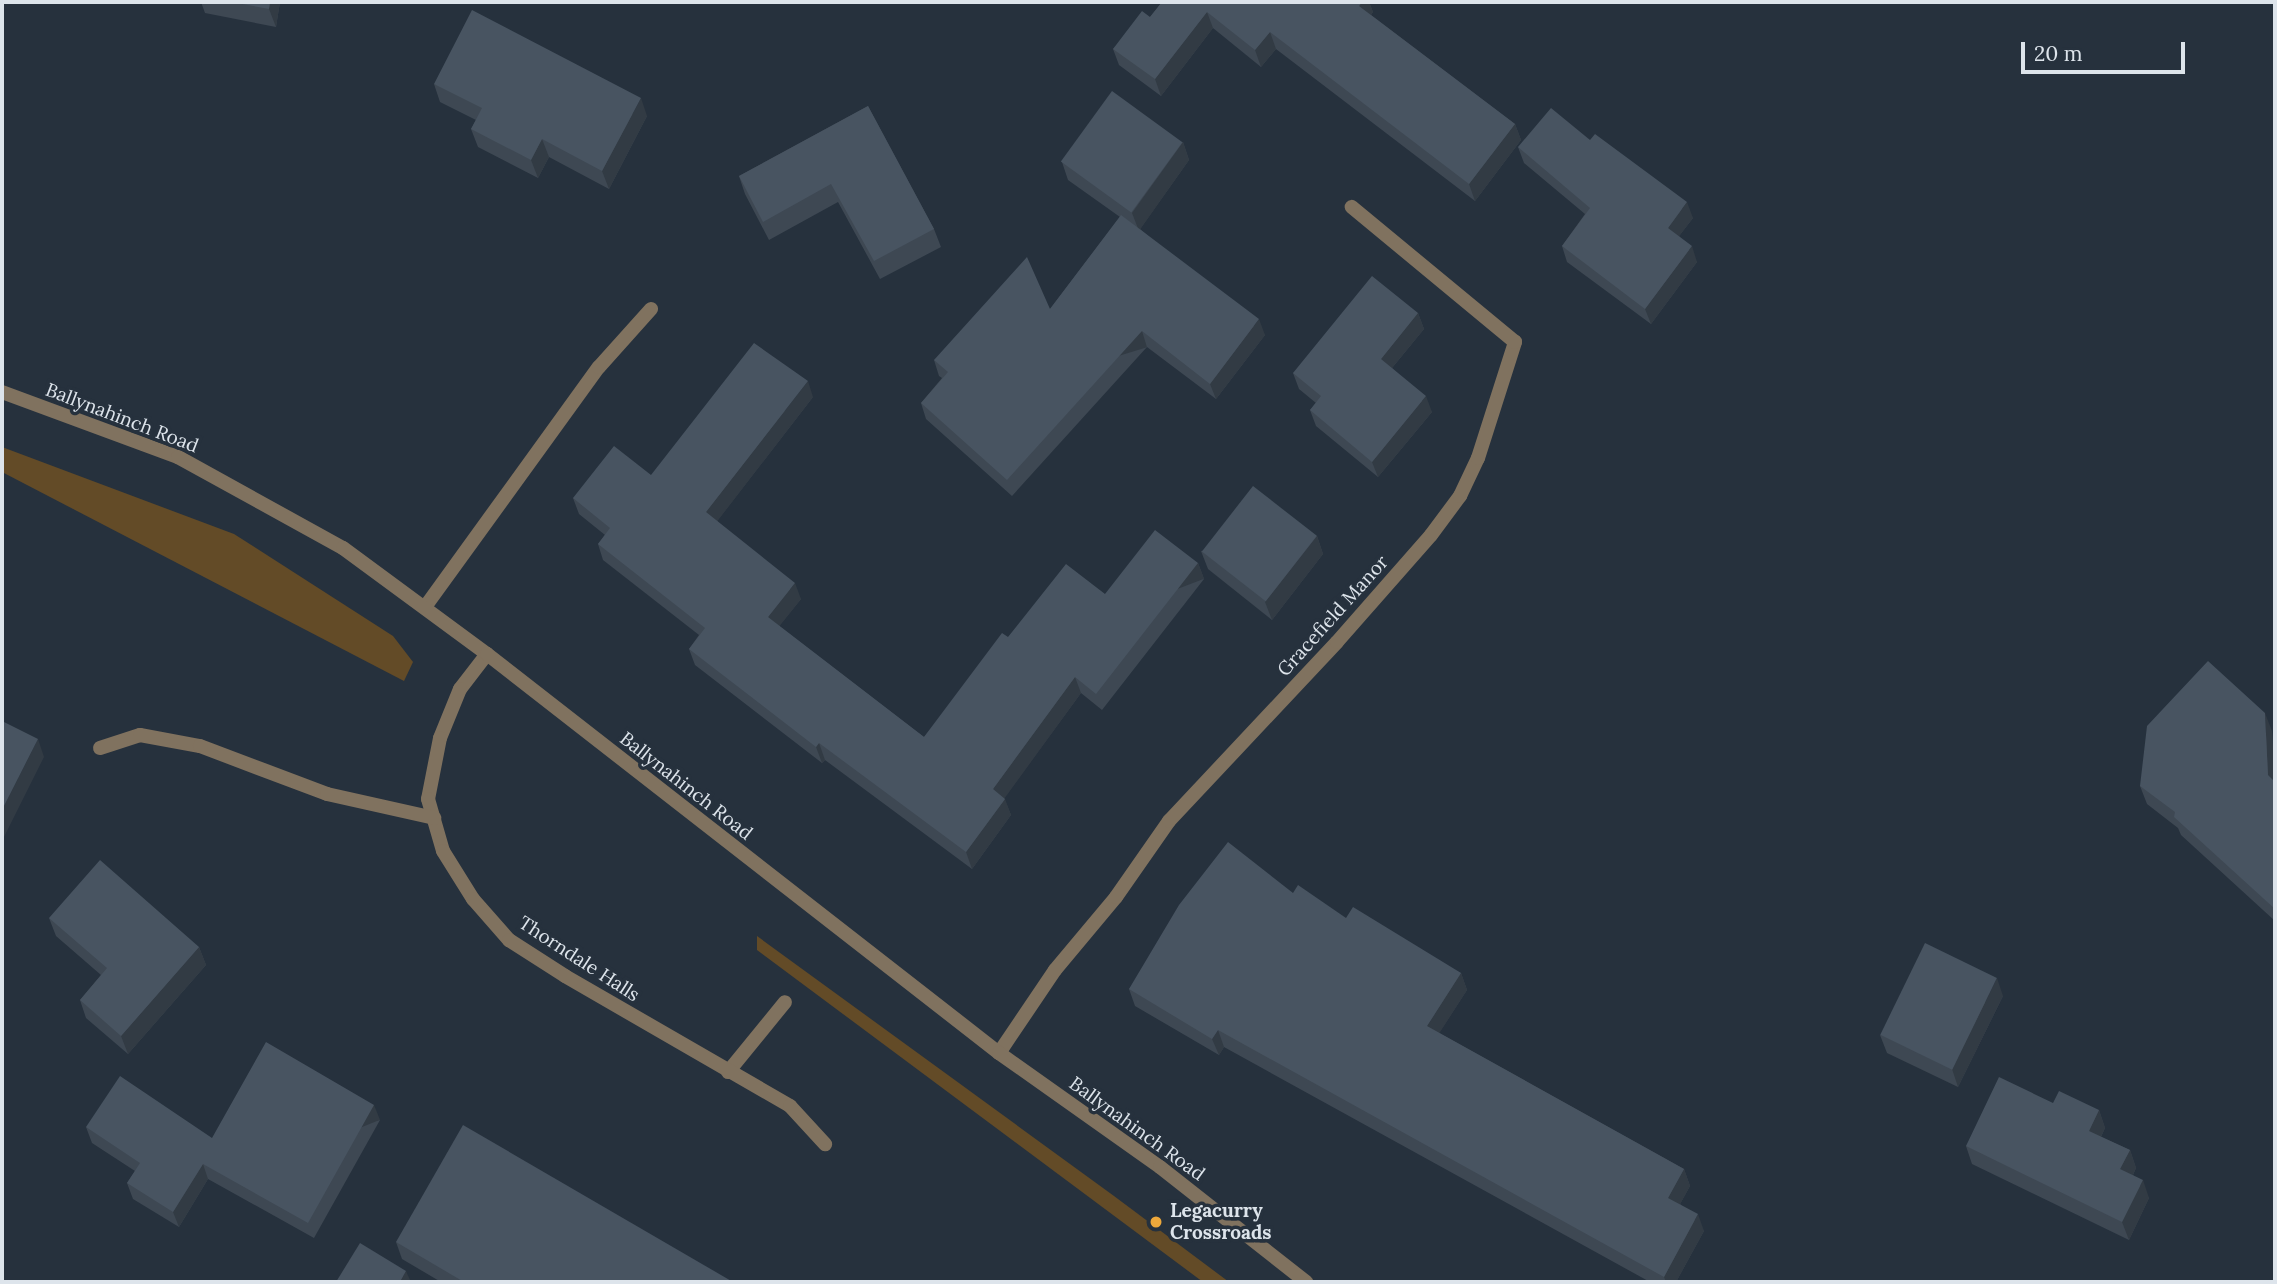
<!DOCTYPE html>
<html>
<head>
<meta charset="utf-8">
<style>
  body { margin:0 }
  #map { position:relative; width:2277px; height:1284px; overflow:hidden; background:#26313d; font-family:Lora,serif }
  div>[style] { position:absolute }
  .green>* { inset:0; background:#634b27 }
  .service>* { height:14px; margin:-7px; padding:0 7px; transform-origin:7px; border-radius:7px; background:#80725f }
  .minor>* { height:14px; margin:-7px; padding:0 7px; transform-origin:7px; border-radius:7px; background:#80725f }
  .tertiary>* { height:14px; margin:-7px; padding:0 7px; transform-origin:7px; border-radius:7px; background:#80725f }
  .wall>* { inset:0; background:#3e4853 }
  .shaded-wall>* { inset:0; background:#323b44; transform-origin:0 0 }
  .building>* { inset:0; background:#485461; transform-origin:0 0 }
  .dots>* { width:19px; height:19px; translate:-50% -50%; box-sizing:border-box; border:4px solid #26313d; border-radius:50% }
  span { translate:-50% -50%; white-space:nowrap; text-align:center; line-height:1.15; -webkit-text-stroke:7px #26313d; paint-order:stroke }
  .street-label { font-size:19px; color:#dde4eb }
  .poi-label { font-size:19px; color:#dde4eb; font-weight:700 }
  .left { translate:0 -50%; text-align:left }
  .frame { position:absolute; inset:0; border:4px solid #dde4eb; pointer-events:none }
  .scale { position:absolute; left:2021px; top:42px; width:164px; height:32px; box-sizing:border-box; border:4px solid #dde4eb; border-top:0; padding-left:9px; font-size:21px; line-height:24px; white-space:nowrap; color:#dde4eb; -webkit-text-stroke:5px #26313d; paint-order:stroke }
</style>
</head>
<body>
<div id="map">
  <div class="green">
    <i style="clip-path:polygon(2px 447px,234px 534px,393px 636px,413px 662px,404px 681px,2px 472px)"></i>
    <i style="clip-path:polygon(757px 936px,1114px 1196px,1229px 1282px,1203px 1282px,757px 950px)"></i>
  </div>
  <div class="service">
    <i style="left:425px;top:607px;width:296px;rotate:-54.1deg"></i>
    <i style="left:599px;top:367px;width:78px;rotate:-48.1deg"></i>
    <i style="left:728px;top:1072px;width:90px;rotate:-50.8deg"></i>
  </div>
  <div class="minor">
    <i style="left:487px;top:654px;width:44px;rotate:127.6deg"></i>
    <i style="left:460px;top:689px;width:53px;rotate:112.2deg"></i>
    <i style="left:440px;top:738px;width:62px;rotate:101.1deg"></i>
    <i style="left:428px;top:799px;width:54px;rotate:73.9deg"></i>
    <i style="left:443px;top:851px;width:57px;rotate:58deg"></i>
    <i style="left:473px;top:899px;width:55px;rotate:48.7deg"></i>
    <i style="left:509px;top:940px;width:67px;rotate:32.7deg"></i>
    <i style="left:565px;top:976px;width:260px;rotate:30deg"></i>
    <i style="left:790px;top:1106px;width:52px;rotate:47.4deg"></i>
    <i style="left:100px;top:748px;width:42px;rotate:-18deg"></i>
    <i style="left:140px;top:735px;width:61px;rotate:10.4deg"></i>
    <i style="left:200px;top:746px;width:136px;rotate:20.7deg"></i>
    <i style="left:327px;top:794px;width:110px;rotate:12.6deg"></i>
    <i style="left:999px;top:1053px;width:100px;rotate:-56deg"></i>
    <i style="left:1055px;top:970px;width:95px;rotate:-50.1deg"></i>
    <i style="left:1116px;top:897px;width:93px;rotate:-55.1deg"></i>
    <i style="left:1169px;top:821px;width:245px;rotate:-46.8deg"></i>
    <i style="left:1337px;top:642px;width:142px;rotate:-48.7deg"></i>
    <i style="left:1431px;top:535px;width:49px;rotate:-53.4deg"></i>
    <i style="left:1460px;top:496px;width:42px;rotate:-64.7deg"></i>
    <i style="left:1478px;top:458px;width:122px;rotate:-72.3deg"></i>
    <i style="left:1515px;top:342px;width:212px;rotate:-140.4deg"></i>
  </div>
  <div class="tertiary">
    <i style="left:2px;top:392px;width:188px;rotate:20.3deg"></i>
    <i style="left:178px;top:457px;width:188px;rotate:28.9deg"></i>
    <i style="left:343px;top:548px;width:179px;rotate:36.4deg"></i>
    <i style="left:487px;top:654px;width:649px;rotate:37.93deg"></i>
    <i style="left:999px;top:1053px;width:197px;rotate:35.3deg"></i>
    <i style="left:1160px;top:1167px;width:186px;rotate:38.2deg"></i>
  </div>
  <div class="wall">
    <i style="clip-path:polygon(201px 2px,280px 2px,276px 27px,205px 13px)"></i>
    <i style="clip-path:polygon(1162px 2px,1369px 2px,1373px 12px,1371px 15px,1515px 124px,1521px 140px,1475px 201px,1276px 49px,1261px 67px,1213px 28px,1161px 96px,1119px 65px,1113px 49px,1150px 17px)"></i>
    <i style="clip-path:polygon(434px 84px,647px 116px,609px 189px,549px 157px,538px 178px,478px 147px,471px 129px,476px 120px,440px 102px)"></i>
    <i style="clip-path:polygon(868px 106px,934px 229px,941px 247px,880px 279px,838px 202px,769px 240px,745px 194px,739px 176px)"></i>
    <i style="clip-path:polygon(1590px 140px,1693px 218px,1679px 236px,1697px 262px,1651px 324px,1567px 262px,1562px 246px,1585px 214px,1524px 163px,1518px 147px)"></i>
    <i style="clip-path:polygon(1183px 142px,1189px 160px,1140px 229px,1265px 335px,1216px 399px,1147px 347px,1012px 496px,926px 419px,921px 403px,942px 378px,939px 376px,934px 360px,1050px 309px,1120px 217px,1068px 180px,1062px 162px)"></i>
    <i style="clip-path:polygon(1418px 313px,1424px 329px,1392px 368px,1432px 412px,1378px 477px,1316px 426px,1310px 410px,1316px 403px,1299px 389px,1293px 373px)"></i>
    <i style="clip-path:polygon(813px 397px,717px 521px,801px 599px,779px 626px,924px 737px,1008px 637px,1105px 594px,1198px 563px,1204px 579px,1102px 710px,1081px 693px,1004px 798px,1011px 815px,972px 869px,825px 760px,822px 763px,695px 665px,689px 649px,699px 635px,603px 560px,598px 544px,605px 535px,579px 514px,573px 498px,651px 475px)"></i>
    <i style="clip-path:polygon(1317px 536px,1323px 554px,1272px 620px,1208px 569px,1201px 551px)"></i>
    <i style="clip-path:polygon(2272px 731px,2274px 780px,2275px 782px,2275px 921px,2181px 835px,2178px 828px,2147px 804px,2140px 786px)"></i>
    <i style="clip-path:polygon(1293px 893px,1461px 973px,1467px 990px,1439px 1033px,1684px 1169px,1690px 1186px,1680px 1204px,1704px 1231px,1676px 1282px,1650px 1282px,1224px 1047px,1219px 1055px,1135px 1006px,1129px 989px)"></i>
    <i style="clip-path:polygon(49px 918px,199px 947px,206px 965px,128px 1054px,86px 1018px,80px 1000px,101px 975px,56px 936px)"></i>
    <i style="clip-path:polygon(2003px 996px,1958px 1087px,1887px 1053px,1880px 1035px)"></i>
    <i style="clip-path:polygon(2099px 1110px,2105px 1128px,2101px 1137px,2130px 1150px,2136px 1168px,2133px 1175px,2149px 1198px,2129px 1240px,1972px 1164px,1966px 1146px)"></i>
    <i style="clip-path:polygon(380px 1120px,314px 1238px,208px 1179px,179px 1227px,133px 1199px,127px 1183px,135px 1171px,92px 1143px,86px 1127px,212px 1138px)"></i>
    <i style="clip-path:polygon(396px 1242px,733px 1282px,441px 1282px,402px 1259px)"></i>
  </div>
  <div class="shaded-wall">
    <i style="clip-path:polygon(270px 2px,280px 2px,276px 27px,269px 9px)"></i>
    <i style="clip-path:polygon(1362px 2px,1369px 2px,1373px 12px,1365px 22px,1359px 6px)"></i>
    <i style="clip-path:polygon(1207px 12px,1213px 28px,1161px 96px,1155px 79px)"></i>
    <i style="clip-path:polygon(1270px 32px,1276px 49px,1261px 67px,1255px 50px)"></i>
    <i style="clip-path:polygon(641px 98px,647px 116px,609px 189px,602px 171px)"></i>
    <i style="clip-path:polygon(1515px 124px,1521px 140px,1475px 201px,1469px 184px)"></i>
    <i style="clip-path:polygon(542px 139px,549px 157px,538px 178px,531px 160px)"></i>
    <i style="clip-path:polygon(1183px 142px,1189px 160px,1139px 231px,1132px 213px)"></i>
    <i style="clip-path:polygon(1687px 202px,1693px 218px,1673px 244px,1668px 228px)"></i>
    <i style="clip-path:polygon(1692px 246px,1697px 262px,1651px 324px,1645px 309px)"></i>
    <i style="clip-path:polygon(1418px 313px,1424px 329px,1387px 374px,1381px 359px)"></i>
    <i style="clip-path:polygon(1259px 319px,1265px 335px,1216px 399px,1210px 384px)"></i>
    <i style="left:1142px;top:331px;width:17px;height:201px;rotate:73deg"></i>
    <i style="clip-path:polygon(808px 381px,813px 397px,712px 528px,706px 512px)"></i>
    <i style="clip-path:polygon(1426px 396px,1432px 412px,1378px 477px,1372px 462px)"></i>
    <i style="clip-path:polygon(1317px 536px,1323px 554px,1272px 620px,1265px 602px)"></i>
    <i style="left:1198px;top:563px;width:17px;height:166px;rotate:69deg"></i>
    <i style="clip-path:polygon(795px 583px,801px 599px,774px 633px,768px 617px)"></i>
    <i style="clip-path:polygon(1075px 677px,1081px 693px,999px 806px,993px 789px)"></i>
    <i style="clip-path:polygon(2265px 713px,2272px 731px,2275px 793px,2268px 775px)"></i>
    <i style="clip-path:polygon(38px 739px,44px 757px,2px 841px,2px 810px)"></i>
    <i style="clip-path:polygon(819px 743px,825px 760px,822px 763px,816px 747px)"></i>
    <i style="clip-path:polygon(1005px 799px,1011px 815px,972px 869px,966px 852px)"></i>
    <i style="clip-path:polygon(199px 947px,206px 965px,128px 1054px,121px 1036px)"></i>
    <i style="clip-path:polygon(1461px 973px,1467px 990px,1433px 1043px,1427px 1026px)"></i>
    <i style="clip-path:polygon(1997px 978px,2003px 996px,1958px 1087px,1952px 1069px)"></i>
    <i style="clip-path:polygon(1218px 1030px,1224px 1047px,1219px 1055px,1212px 1039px)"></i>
    <i style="left:374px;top:1105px;width:16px;height:135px;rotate:68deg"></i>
    <i style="clip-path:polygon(2099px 1110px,2105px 1128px,2095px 1149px,2089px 1131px)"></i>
    <i style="clip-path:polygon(2130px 1150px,2136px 1168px,2127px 1187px,2120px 1169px)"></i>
    <i style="clip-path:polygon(203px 1164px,208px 1179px,179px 1227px,173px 1212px)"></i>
    <i style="clip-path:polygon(1684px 1169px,1690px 1186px,1674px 1215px,1668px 1198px)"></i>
    <i style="clip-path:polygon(2143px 1180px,2149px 1198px,2129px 1240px,2122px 1222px)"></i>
    <i style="clip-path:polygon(1698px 1214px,1704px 1231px,1676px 1282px,1666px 1282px,1664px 1277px)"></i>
    <i style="clip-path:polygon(406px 1271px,410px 1280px,409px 1282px,400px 1282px)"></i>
  </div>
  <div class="building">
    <i style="clip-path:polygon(232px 2px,270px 2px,269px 9px)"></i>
    <i style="clip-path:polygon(1162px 2px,1362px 2px,1359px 6px,1515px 124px,1469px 184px,1270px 32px,1255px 50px,1207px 12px,1155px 79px,1113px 49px,1142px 11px,1150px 17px)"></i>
    <i style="clip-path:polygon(472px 10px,641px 98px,602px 171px,542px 139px,531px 160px,471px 129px,482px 108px,434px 84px)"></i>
    <i style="left:1112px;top:91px;width:87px;height:87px;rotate:36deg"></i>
    <i style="clip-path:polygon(868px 106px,934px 229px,874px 261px,831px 184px,763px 222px,739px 176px)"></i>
    <i style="clip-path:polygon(1551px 108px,1590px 140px,1595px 134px,1687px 202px,1668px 228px,1692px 246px,1645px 309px,1562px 246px,1590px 208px,1518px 147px)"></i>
    <i style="clip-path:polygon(1121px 215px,1259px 319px,1210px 384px,1142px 331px,1007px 480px,921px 403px,948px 372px,934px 360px,1027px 257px,1050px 309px)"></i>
    <i style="clip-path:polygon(1372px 276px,1418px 313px,1381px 359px,1426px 396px,1372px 462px,1310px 410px,1321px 396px,1293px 373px)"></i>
    <i style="clip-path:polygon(754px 343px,808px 381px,706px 512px,795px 583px,768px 617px,924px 737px,1002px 633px,1008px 637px,1066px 564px,1105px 594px,1155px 530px,1198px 563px,1096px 694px,1075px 677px,993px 789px,1005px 799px,966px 852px,819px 743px,816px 747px,689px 649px,705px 628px,598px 544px,610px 528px,573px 498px,614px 446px,651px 475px)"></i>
    <i style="left:1253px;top:486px;width:81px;height:83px;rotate:38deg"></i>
    <i style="clip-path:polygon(2208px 661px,2265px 713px,2268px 775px,2275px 782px,2275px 909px,2174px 817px,2175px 812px,2140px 786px,2147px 726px)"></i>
    <i style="clip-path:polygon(2px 721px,38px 739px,2px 810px)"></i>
    <i style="clip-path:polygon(1228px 842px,1293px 893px,1298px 885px,1346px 918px,1353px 907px,1461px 973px,1427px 1026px,1684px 1169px,1668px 1198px,1698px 1214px,1664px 1277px,1218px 1030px,1212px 1039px,1129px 989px,1179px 905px)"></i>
    <i style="clip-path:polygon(100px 860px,199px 947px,121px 1036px,80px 1000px,107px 968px,49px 918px)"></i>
    <i style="left:1925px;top:943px;width:80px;height:102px;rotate:26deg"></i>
    <i style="clip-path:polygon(266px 1042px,374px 1105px,308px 1223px,203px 1164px,173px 1212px,127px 1183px,140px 1163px,86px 1127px,120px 1076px,212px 1138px)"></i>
    <i style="clip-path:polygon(1999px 1077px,2053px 1103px,2059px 1091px,2099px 1110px,2089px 1131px,2130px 1150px,2120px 1169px,2143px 1180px,2122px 1222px,1966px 1146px)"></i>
    <i style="clip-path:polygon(463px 1125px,733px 1282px,464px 1282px,396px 1242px)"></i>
    <i style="clip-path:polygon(360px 1243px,406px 1271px,400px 1282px,336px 1282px)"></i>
  </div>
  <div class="dots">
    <i style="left:1156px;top:1222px;background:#eda83b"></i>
  </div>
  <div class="street-label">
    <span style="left:122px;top:418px;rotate:21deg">Ballynahinch Road</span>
    <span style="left:1333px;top:616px;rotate:-48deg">Gracefield Manor</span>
    <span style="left:686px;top:786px;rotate:38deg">Ballynahinch Road</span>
    <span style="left:579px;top:959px;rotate:33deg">Thorndale Halls</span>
    <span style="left:1137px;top:1129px;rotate:36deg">Ballynahinch Road</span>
  </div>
  <div class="poi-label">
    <span class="left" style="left:1170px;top:1222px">Legacurry<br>Crossroads</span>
  </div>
  <div class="frame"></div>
  <div class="scale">20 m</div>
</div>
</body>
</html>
